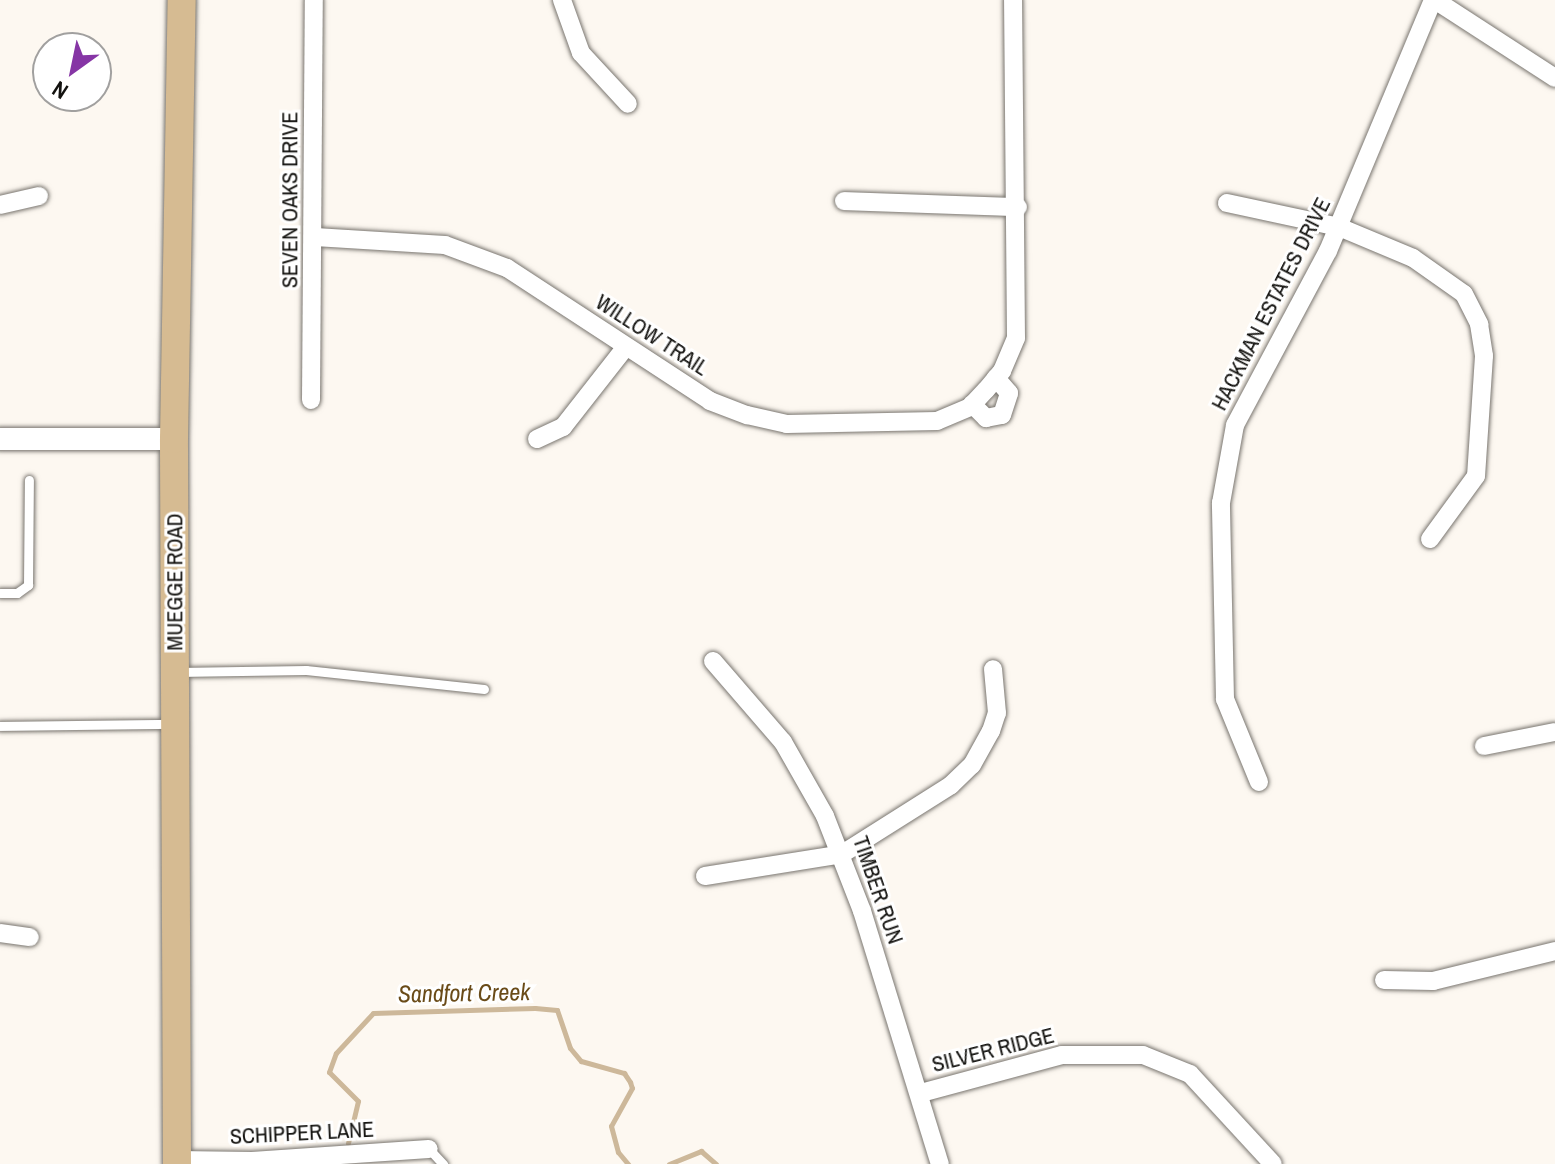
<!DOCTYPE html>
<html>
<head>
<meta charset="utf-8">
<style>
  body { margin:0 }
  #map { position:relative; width:1555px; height:1164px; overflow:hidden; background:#fdf8f1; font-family:"Archivo Narrow",sans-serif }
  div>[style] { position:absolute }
  .stream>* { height:5px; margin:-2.5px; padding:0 2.5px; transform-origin:2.5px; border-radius:2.5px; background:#cdb89a }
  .roads { filter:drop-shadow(0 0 2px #79756f) drop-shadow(0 0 2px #79756f) }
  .service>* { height:9px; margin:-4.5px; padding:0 4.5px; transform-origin:4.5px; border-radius:4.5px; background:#fff }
  .minor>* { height:18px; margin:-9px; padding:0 9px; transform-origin:9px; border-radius:9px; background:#fff }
  .tertiary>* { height:22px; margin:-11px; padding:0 11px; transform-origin:11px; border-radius:11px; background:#fff }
  .primary>* { height:28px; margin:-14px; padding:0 14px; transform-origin:14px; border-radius:14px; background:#d6bb92 }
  span { translate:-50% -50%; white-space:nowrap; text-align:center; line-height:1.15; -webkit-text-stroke:6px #fff; paint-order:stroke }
  .street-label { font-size:22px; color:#13120f }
  .water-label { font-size:24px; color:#6a4b18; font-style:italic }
  .north { position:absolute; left:32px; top:32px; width:80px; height:80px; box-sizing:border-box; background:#fff; border:2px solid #a1a09f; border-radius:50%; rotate:213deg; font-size:22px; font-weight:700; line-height:32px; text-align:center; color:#13120f }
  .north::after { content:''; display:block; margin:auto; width:28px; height:36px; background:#8635a5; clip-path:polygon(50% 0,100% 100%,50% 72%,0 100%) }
</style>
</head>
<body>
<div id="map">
  <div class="stream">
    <i style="left:348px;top:1143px;width:43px;rotate:-76.6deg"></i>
    <i style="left:358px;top:1101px;width:41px;rotate:-135deg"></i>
    <i style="left:329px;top:1072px;width:20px;rotate:-70deg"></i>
    <i style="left:336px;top:1053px;width:54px;rotate:-47.2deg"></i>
    <i style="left:373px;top:1013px;width:162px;rotate:-1.8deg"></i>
    <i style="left:535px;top:1008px;width:22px;rotate:5deg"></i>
    <i style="left:557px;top:1010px;width:40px;rotate:71.1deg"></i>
    <i style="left:570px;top:1048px;width:17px;rotate:50deg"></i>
    <i style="left:581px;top:1061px;width:45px;rotate:15.6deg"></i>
    <i style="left:624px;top:1073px;width:11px;rotate:56deg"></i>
    <i style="left:630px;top:1082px;width:6px;rotate:72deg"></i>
    <i style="left:632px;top:1088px;width:43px;rotate:118.9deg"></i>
    <i style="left:611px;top:1126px;width:27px;rotate:75deg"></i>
    <i style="left:618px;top:1152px;width:16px;rotate:50deg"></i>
    <i style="left:669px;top:1164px;width:35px;rotate:-22deg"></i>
    <i style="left:701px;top:1151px;width:20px;rotate:41deg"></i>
  </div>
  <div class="roads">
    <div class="service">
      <i style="left:0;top:593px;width:17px"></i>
      <i style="left:17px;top:593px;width:14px;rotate:-36deg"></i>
      <i style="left:28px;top:585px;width:105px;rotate:-89.5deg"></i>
      <i style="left:177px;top:672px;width:129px;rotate:-0.9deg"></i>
      <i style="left:306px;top:670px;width:179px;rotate:6.1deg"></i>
      <i style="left:0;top:726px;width:172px;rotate:-0.7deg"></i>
      <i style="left:429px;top:1149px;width:21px;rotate:47deg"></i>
    </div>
    <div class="minor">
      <i style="left:562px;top:0;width:56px;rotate:70.3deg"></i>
      <i style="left:581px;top:53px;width:69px;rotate:47.3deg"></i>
      <i style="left:1435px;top:0;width:143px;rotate:33deg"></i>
      <i style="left:844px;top:201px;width:174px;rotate:2deg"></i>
      <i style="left:1227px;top:203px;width:115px;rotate:12.1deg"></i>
      <i style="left:1339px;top:227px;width:80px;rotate:22.7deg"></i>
      <i style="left:1413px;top:258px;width:62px;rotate:35.2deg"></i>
      <i style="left:1464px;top:294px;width:34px;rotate:63deg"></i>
      <i style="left:1479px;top:324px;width:32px;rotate:81deg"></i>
      <i style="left:1484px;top:356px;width:120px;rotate:93.8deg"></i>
      <i style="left:1476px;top:476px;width:78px;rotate:126.1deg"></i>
      <i style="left:0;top:205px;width:40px;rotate:-13deg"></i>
      <i style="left:315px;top:237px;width:130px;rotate:3.5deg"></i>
      <i style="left:445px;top:245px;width:66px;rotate:20.4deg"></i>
      <i style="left:507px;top:268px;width:243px;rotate:33.2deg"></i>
      <i style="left:710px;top:401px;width:40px;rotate:21deg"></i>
      <i style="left:747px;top:415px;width:41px;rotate:12.7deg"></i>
      <i style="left:787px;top:424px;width:150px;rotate:-1.1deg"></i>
      <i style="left:937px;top:421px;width:36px;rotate:-23deg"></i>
      <i style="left:970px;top:407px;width:23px;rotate:-47deg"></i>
      <i style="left:986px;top:390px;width:25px;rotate:-50deg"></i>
      <i style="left:1002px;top:371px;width:36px;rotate:-67deg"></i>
      <i style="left:1016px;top:338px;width:338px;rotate:-90.5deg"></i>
      <i style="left:311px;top:400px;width:400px;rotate:-89.6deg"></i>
      <i style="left:972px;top:404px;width:20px;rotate:45deg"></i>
      <i style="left:986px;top:418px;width:16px;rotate:-11deg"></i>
      <i style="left:1002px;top:415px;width:23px;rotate:-72deg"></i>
      <i style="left:1009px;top:393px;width:20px;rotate:-131deg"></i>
      <i style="left:537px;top:439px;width:29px;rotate:-25deg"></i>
      <i style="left:563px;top:427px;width:100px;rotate:-51.9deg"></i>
      <i style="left:713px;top:661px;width:107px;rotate:49.2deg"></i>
      <i style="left:783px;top:742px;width:85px;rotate:60.4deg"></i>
      <i style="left:825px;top:816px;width:102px;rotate:68.7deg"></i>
      <i style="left:862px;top:911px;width:265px;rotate:72.9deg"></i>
      <i style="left:1484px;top:746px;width:72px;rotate:-11.2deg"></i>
      <i style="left:1259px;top:782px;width:90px;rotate:-112.3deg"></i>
      <i style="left:1225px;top:699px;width:196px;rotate:-91.2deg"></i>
      <i style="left:1221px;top:503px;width:79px;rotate:-79.8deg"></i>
      <i style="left:1235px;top:425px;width:197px;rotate:-61.9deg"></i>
      <i style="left:1328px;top:251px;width:272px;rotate:-67.3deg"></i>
      <i style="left:705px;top:876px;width:139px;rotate:-9.1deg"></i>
      <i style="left:842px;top:854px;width:129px;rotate:-32.3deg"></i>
      <i style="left:951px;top:785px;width:29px;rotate:-44deg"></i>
      <i style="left:972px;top:765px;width:39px;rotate:-61deg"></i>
      <i style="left:991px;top:731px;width:19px;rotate:-72deg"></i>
      <i style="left:997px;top:713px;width:44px;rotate:-95.2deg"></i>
      <i style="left:0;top:933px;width:30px;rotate:8deg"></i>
      <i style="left:1384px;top:980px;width:49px;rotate:1.2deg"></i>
      <i style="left:1433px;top:981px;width:126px;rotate:-13.8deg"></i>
      <i style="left:921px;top:1093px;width:146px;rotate:-15.1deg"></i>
      <i style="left:1062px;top:1055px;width:81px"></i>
      <i style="left:1143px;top:1055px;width:51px;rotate:22deg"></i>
      <i style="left:1190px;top:1074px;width:122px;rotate:47.3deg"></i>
      <i style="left:177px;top:1160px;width:75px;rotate:0.8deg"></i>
      <i style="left:252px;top:1161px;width:177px;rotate:-3.9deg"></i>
    </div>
    <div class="tertiary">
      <i style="left:0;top:439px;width:174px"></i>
    </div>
    <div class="primary">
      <i style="left:177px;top:1164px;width:725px;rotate:-90.24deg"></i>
      <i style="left:174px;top:439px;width:439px;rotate:-89deg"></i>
    </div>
  </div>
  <div class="street-label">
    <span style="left:290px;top:200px;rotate:-90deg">SEVEN OAKS DRIVE</span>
    <span style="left:1271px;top:304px;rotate:-63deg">HACKMAN ESTATES DRIVE</span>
    <span style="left:652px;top:335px;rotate:33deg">WILLOW TRAIL</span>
    <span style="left:175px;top:582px;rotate:-90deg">MUEGGE ROAD</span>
    <span style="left:878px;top:890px;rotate:71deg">TIMBER RUN</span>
    <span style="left:993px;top:1050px;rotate:-14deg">SILVER RIDGE</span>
    <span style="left:302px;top:1133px;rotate:-3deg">SCHIPPER LANE</span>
  </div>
  <div class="water-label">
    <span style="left:464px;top:993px;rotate:-1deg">Sandfort Creek</span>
  </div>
  <div class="north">N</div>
</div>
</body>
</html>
